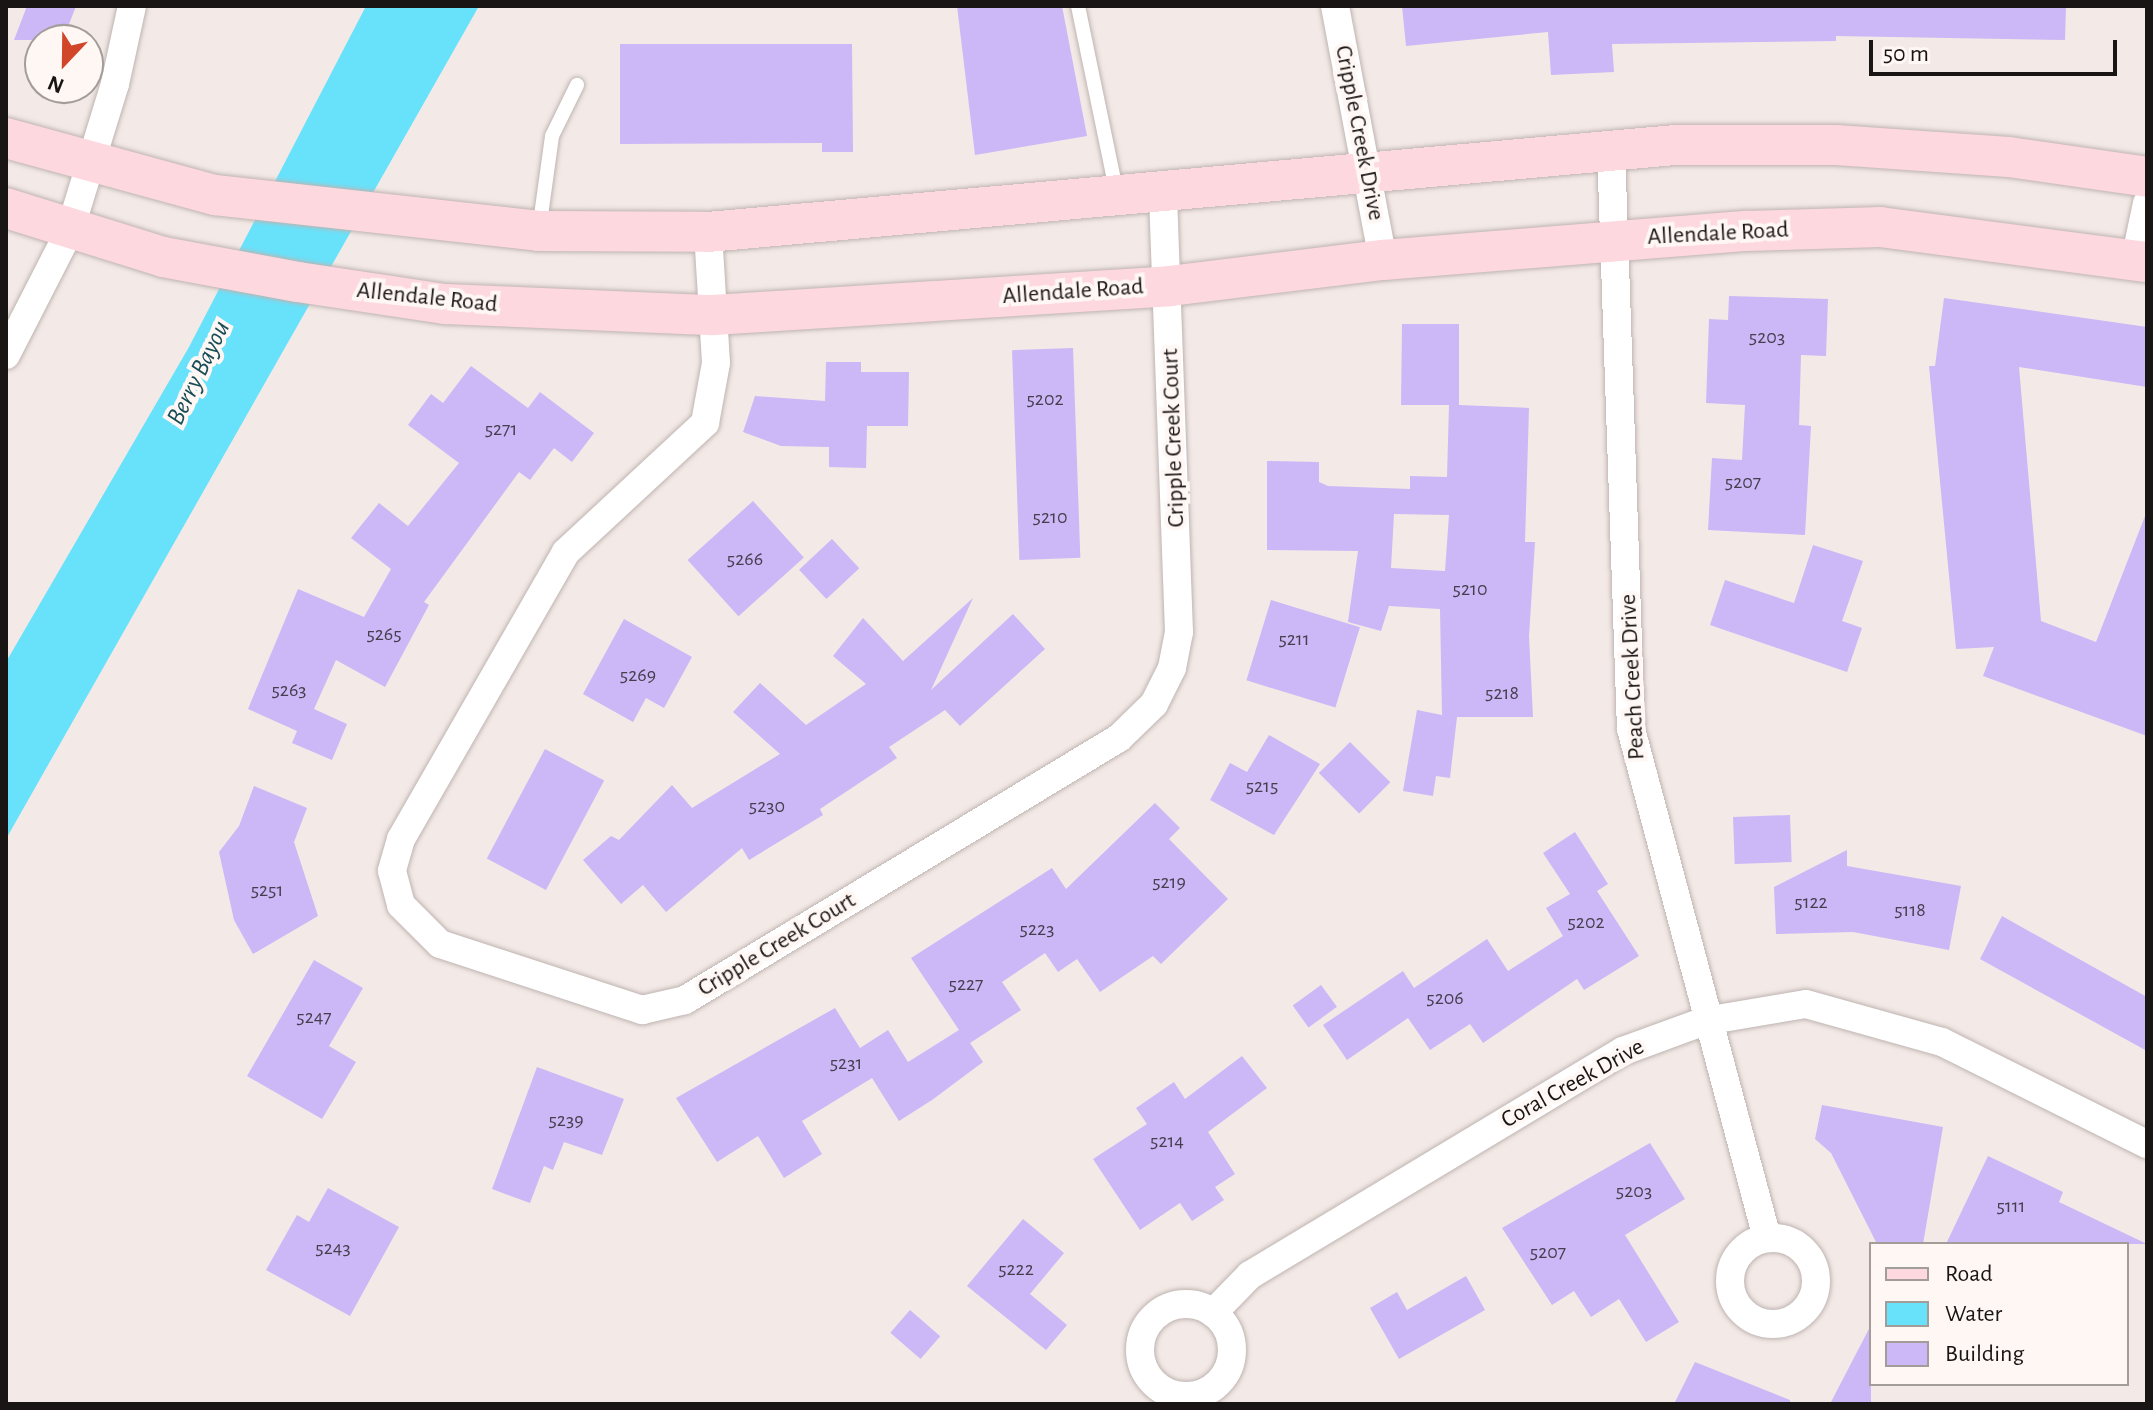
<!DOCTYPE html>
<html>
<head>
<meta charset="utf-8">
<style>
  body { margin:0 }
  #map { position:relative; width:2153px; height:1410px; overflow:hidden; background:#f3e9e6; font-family:"Alegreya Sans",sans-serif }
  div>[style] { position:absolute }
  .water>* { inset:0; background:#68e2fb }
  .building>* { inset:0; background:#ccb7f7; transform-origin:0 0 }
  .roads { filter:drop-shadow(0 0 2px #beb4b1) drop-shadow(0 0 2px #beb4b1) }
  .service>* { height:14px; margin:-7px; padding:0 7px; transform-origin:7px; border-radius:7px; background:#fff }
  .minor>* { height:28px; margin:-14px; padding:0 14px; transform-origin:14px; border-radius:14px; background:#fff }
  .minor>.ring { margin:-14px; padding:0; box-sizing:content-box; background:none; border:28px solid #fff; border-radius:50% }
  .secondary>* { height:40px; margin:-20px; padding:0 20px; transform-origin:20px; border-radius:20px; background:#fed8df }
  span { translate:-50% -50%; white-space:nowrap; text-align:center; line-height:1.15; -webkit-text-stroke:8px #fff7f4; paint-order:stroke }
  .number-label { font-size:20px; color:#463e4d }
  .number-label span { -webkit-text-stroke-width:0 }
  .street-label { font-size:24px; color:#191514 }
  .water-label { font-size:26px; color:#174d57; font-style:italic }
  .frame { position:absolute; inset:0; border:8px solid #191514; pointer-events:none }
  .legend { position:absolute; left:1869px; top:1242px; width:260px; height:144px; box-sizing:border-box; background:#fff7f4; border:2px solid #a39d9a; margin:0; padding:10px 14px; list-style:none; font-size:24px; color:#191514 }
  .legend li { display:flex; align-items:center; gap:16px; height:40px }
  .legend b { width:40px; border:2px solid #a39d9a }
  .north { position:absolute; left:24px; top:24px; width:80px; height:80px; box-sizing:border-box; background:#fff7f4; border:2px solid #a39d9a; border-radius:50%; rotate:202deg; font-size:22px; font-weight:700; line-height:32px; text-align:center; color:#191514 }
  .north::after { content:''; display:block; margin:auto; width:28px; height:36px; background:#d14628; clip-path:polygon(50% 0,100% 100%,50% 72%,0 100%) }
  .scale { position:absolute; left:1869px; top:40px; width:248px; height:36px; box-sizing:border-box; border:4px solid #191514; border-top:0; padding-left:10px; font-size:24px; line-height:28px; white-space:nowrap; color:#191514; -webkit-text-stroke:6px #fff7f4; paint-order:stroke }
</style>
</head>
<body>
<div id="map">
  <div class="water">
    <i style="clip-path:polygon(366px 6px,479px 6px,6px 839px,6px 662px,189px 347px)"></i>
  </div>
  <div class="building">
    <i style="clip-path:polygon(27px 6px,76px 6px,63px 40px,14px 40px)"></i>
    <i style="clip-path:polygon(957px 6px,1062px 6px,1087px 136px,975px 155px)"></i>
    <i style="clip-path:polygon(1402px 6px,2066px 6px,2065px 40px,1836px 36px,1836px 41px,1612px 44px,1614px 72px,1551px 75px,1548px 32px,1406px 46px)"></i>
    <i style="clip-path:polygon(620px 44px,852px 44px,853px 152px,822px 152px,822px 143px,620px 144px)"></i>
    <i style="clip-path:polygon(1729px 296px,1828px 299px,1826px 356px,1801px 355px,1799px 425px,1811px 426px,1805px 535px,1708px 530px,1712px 458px,1742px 460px,1745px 405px,1706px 403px,1709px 319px,1728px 320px)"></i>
    <i style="clip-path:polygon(1944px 298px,2147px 327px,2147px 387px,2019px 367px,2041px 621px,2096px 642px,2147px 511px,2147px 736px,1983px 676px,1994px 647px,1956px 649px,1929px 366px,1935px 366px)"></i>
    <i style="clip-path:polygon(evenodd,1402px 324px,1459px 324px,1459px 405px,1529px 408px,1525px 542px,1535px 542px,1529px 636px,1533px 717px,1457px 717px,1450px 778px,1436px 776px,1433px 796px,1403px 791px,1417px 710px,1442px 715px,1440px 609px,1389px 606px,1381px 631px,1348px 622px,1358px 551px,1267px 550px,1267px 461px,1319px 462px,1319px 482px,1328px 486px,1410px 489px,1410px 476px,1447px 477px,1449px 405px,1401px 405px,1402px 324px,1394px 514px,1449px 515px,1445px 571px,1391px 568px,1394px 514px)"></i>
    <i style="left:1073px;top:348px;width:210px;height:61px;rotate:88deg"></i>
    <i style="clip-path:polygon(826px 362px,861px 362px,861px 372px,909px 372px,908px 426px,867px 426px,866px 468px,829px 467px,829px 447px,781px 446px,743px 432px,755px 396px,825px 401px)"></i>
    <i style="clip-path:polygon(471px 366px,528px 408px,540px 392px,594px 433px,572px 462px,554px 448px,530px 480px,519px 472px,424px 602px,429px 605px,385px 687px,336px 660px,314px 709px,347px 724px,332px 760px,292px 743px,297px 731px,248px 709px,298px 589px,364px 617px,391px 569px,351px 538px,379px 503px,408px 526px,459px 463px,408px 425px,431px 394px,443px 403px)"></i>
    <i style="left:753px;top:501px;width:76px;height:88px;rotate:48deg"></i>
    <i style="left:832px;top:539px;width:40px;height:45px;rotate:47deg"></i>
    <i style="clip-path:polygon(1813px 545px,1863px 561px,1842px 621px,1862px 628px,1847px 672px,1710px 625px,1725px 580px,1794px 603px)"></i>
    <i style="clip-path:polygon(973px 598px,931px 690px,1013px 614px,1045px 649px,960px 726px,945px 710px,889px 747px,897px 758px,820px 809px,823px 815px,749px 860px,742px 848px,666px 912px,643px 885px,621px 904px,583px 860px,611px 836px,619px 840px,672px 785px,692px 808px,780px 754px,733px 712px,760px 683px,806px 725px,866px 684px,833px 656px,863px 618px,903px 661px)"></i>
    <i style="left:1271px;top:600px;width:93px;height:84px;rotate:17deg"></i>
    <i style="clip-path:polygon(624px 619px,692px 657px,664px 708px,646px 698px,633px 722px,583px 694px)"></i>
    <i style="clip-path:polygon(1269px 735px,1320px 764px,1274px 835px,1210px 800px,1230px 763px,1247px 772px)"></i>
    <i style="left:1350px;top:742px;width:57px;height:44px;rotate:45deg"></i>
    <i style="left:545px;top:749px;width:67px;height:124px;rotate:28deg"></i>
    <i style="clip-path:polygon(254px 786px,307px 808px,294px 842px,318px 916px,253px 954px,234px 920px,219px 852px,239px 826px)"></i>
    <i style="clip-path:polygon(1155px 803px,1180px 828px,1169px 839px,1228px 899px,1161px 964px,1153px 956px,1100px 992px,1077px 959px,1058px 972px,1045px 953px,1002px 982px,1021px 1010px,970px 1043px,983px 1062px,932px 1100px,899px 1121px,872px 1078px,802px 1121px,822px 1154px,784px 1178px,758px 1136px,717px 1162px,676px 1098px,835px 1008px,860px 1048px,888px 1030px,908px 1062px,959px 1030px,911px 958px,1052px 868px,1066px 889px)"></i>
    <i style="left:1790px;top:815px;width:47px;height:57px;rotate:88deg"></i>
    <i style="clip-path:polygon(1575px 832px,1608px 884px,1597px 891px,1639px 956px,1584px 990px,1577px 979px,1483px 1043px,1470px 1024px,1430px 1050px,1408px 1018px,1347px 1060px,1323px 1025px,1403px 971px,1414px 988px,1487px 939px,1508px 971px,1563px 936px,1546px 908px,1570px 894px,1543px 853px)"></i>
    <i style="clip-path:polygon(1847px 850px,1847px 866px,1961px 886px,1949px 950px,1853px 932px,1776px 934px,1774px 887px)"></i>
    <i style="clip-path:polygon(2002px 916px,2147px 997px,2147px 1051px,1980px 959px)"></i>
    <i style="clip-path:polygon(314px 960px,363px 988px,329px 1046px,356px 1062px,322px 1119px,247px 1076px)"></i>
    <i style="left:1321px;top:985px;width:27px;height:35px;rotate:54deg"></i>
    <i style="clip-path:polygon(1242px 1056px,1267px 1088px,1208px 1132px,1235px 1174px,1215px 1187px,1224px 1200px,1192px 1221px,1180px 1203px,1140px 1230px,1093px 1159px,1147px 1124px,1136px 1108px,1174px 1082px,1185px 1099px)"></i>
    <i style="clip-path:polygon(537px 1067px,624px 1099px,602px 1155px,564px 1142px,553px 1170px,544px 1166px,530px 1203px,492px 1189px)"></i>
    <i style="clip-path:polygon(1822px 1105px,1943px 1127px,1923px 1244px,1877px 1244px,1831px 1153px,1815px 1139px)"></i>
    <i style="clip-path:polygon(1650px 1143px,1685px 1199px,1625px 1235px,1679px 1322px,1646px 1342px,1619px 1299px,1591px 1317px,1574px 1291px,1552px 1305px,1502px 1228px)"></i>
    <i style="clip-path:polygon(1988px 1156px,2063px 1192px,2059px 1202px,2147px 1244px,1946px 1244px)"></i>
    <i style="clip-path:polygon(328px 1188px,399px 1227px,350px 1316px,266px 1270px,297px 1215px,309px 1222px)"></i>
    <i style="clip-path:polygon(1023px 1219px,1064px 1253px,1030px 1294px,1067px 1325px,1046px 1350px,967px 1286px)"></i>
    <i style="clip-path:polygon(1466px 1276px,1485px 1310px,1399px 1359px,1370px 1308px,1397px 1292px,1407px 1310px)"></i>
    <i style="left:910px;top:1310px;width:40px;height:30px;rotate:41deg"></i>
    <i style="clip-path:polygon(1871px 1325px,1871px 1404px,1830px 1404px)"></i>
    <i style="clip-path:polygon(1695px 1362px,1790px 1400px,1790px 1404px,1674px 1404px)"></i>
  </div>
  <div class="roads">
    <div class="service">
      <i style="left:1078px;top:6px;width:192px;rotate:78.3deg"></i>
      <i style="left:539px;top:230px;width:95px;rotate:-82.1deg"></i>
      <i style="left:552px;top:136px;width:57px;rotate:-63.9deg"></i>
    </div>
    <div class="minor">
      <i style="left:1335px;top:6px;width:258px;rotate:79.3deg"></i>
      <i style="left:1611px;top:148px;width:581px;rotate:88.03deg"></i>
      <i style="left:1631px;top:729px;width:527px;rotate:75.04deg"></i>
      <i style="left:708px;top:232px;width:131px;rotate:86.5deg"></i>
      <i style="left:716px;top:363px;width:61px;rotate:100.4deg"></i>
      <i style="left:705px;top:423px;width:190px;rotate:137.1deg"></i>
      <i style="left:566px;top:552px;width:331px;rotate:119.9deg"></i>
      <i style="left:401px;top:839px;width:33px;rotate:106deg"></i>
      <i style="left:392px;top:871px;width:35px;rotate:75deg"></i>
      <i style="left:401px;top:905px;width:55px;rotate:45deg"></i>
      <i style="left:440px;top:944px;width:213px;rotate:18.1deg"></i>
      <i style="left:642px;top:1010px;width:44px;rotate:-13.1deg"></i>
      <i style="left:685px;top:1000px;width:507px;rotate:-31.12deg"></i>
      <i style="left:1119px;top:738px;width:49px;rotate:-44.2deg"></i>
      <i style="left:1154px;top:704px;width:40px;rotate:-63.4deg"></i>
      <i style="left:1172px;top:668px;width:37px;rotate:-79deg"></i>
      <i style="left:1179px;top:632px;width:437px;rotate:-92.1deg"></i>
      <i style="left:2135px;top:260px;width:58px;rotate:-78.1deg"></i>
      <i style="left:6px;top:355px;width:140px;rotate:-62.9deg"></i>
      <i style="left:70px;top:230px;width:153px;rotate:-72.9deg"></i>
      <i style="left:115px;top:84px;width:80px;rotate:-77.7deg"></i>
      <i class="ring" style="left:1730px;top:1238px;width:58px;height:58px"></i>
      <i class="ring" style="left:1140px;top:1304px;width:64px;height:64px"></i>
      <i style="left:1213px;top:1313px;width:53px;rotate:-45.8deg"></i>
      <i style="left:1250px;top:1275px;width:435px;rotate:-31deg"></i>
      <i style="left:1623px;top:1051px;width:87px;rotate:-20.1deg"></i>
      <i style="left:1705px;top:1021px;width:102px;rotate:-9.6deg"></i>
      <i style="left:1806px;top:1004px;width:141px;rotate:15.6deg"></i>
      <i style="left:1942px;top:1042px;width:229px;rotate:26.5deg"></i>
    </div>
    <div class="secondary">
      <i style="left:6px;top:138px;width:217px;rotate:15.3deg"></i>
      <i style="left:215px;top:195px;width:326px;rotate:6.3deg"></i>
      <i style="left:539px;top:231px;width:169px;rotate:0.3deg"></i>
      <i style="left:708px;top:232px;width:972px;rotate:-5.14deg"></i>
      <i style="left:1676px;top:145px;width:160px"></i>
      <i style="left:1836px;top:145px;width:173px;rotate:4deg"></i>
      <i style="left:2009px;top:157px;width:139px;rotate:8.2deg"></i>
      <i style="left:6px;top:208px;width:164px;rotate:17.3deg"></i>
      <i style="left:163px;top:257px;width:137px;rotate:10.5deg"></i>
      <i style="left:298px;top:282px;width:150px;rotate:8.5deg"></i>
      <i style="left:446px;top:304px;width:267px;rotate:2.4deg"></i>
      <i style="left:713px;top:315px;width:458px;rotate:-3.6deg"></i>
      <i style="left:1170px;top:286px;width:215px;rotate:-7deg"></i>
      <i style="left:1383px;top:260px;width:365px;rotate:-4.6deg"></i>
      <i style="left:1747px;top:231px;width:133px;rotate:-1.7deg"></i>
      <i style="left:1880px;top:227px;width:269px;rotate:7.5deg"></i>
    </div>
  </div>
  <div class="number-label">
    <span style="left:1767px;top:337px">5203</span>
    <span style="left:1045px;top:399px">5202</span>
    <span style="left:501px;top:429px">5271</span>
    <span style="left:1743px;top:482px">5207</span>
    <span style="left:1050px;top:517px">5210</span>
    <span style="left:745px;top:559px">5266</span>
    <span style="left:1470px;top:589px">5210</span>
    <span style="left:384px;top:634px">5265</span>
    <span style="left:1294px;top:639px">5211</span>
    <span style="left:638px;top:675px">5269</span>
    <span style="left:289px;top:690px">5263</span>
    <span style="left:1502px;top:693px">5218</span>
    <span style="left:1262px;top:786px">5215</span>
    <span style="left:767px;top:806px">5230</span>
    <span style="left:1169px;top:882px">5219</span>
    <span style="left:267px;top:890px">5251</span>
    <span style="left:1811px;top:902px">5122</span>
    <span style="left:1910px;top:910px">5118</span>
    <span style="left:1586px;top:922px">5202</span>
    <span style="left:1037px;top:929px">5223</span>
    <span style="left:966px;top:984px">5227</span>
    <span style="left:1445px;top:998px">5206</span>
    <span style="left:314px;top:1017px">5247</span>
    <span style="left:846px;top:1063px">5231</span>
    <span style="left:566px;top:1120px">5239</span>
    <span style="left:1167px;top:1141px">5214</span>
    <span style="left:1634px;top:1191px">5203</span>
    <span style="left:2011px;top:1206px">5111</span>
    <span style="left:333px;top:1248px">5243</span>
    <span style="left:1548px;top:1252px">5207</span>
    <span style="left:1016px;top:1269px">5222</span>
  </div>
  <div class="street-label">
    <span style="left:1359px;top:133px;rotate:79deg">Cripple Creek Drive</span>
    <span style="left:1718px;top:234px;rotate:-3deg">Allendale Road</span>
    <span style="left:1073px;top:292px;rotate:-4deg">Allendale Road</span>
    <span style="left:427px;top:298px;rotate:6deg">Allendale Road</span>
    <span style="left:1174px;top:438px;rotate:-92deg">Cripple Creek Court</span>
    <span style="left:1633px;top:677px;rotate:-93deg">Peach Creek Drive</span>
    <span style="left:777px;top:945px;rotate:-31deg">Cripple Creek Court</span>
    <span style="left:1573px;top:1084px;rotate:-29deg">Coral Creek Drive</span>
  </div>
  <div class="water-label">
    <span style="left:199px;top:373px;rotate:-64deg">Berry Bayou</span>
  </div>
  <div class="frame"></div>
  <ul class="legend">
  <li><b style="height:10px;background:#fed8df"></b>Road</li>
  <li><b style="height:22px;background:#68e2fb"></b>Water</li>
  <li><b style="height:22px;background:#ccb7f7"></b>Building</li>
  </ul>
  <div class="north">N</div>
  <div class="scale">50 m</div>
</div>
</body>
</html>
